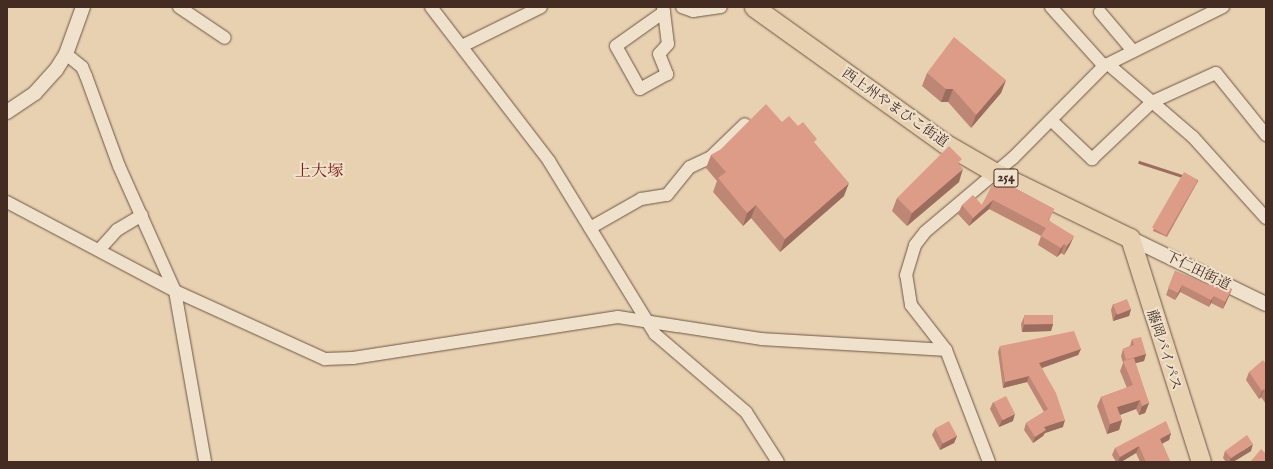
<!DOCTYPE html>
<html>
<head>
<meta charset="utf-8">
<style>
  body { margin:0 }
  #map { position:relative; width:1273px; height:469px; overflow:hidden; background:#e8d1b0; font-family:"IM FELL English","Noto Serif JP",serif }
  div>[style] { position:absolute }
  .roads { filter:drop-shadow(0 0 1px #6d5546) drop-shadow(0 0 1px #6d5546) }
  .minor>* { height:12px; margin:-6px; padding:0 6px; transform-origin:6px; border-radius:6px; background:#f0e1cc }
  .tertiary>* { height:14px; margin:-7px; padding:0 7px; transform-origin:7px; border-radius:7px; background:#f0e1cc }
  .trunk>* { height:19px; margin:-9.5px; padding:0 9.5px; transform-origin:9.5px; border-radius:9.5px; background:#e8d1b0 }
  .wall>* { inset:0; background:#be8674 }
  .shaded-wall>* { inset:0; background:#9b6d5e; transform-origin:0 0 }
  .building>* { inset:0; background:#dd9c87; transform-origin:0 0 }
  span { translate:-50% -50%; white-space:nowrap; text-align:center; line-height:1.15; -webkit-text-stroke:4px #f0e1cc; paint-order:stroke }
  .shield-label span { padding:1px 3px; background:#f0e1cc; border:1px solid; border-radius:3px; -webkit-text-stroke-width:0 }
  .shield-label { font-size:13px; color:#442c23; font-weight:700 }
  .street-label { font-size:14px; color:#442c23 }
  .quarter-label { font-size:16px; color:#7a1f14 }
  .frame { position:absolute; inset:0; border:8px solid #442c23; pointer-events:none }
</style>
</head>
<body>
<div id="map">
  <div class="roads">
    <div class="minor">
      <i style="left:179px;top:7px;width:55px;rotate:34deg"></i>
      <i style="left:431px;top:7px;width:194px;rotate:52.5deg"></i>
      <i style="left:549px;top:161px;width:203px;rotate:58.5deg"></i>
      <i style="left:655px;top:334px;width:120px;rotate:40.6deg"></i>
      <i style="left:746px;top:412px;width:59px;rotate:57.4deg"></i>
      <i style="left:663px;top:7px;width:5px;rotate:79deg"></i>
      <i style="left:664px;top:12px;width:32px;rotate:83deg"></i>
      <i style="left:668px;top:44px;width:13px;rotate:132deg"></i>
      <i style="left:659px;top:54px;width:22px;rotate:68deg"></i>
      <i style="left:667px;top:74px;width:31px;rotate:151deg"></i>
      <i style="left:640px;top:89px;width:49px;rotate:-119.2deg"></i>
      <i style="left:616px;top:46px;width:59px;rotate:-35.3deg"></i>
      <i style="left:682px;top:7px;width:12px;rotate:20deg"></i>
      <i style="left:693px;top:11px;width:28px;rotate:-8deg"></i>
      <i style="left:1051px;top:7px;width:79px;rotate:48.1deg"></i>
      <i style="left:1100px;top:12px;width:51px;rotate:49.8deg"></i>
      <i style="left:462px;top:46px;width:88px;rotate:-26.3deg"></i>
      <i style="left:66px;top:54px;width:21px;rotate:39deg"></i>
      <i style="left:82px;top:67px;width:10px;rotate:66deg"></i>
      <i style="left:86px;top:76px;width:96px;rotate:69.9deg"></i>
      <i style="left:119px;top:166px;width:137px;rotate:65.9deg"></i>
      <i style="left:175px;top:291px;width:174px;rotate:80deg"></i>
      <i style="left:1108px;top:64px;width:112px;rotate:40.7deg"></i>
      <i style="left:1193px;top:137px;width:109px;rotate:48deg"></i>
      <i style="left:1051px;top:120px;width:57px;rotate:43.6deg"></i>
      <i style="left:1092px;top:159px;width:83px;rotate:-43.5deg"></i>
      <i style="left:1152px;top:102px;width:70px;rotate:-24.4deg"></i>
      <i style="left:1216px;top:73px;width:80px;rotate:51.1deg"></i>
      <i style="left:7px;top:202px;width:190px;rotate:27.9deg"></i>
      <i style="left:175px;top:291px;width:165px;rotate:24.4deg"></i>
      <i style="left:325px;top:359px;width:28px;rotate:-2deg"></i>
      <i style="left:353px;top:358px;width:268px;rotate:-8.8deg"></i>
      <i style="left:618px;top:317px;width:146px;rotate:8.7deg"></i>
      <i style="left:762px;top:339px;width:184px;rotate:3.4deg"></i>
      <i style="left:590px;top:228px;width:59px;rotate:-29.6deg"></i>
      <i style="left:641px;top:199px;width:26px;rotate:-9deg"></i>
      <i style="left:667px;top:195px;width:36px;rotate:-51deg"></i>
      <i style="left:690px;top:167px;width:23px;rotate:-25deg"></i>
      <i style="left:711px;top:157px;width:47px;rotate:-44.1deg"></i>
      <i style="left:99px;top:250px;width:27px;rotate:-48deg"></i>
      <i style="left:117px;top:230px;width:29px;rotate:-31deg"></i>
      <i style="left:989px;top:462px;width:120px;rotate:-111deg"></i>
      <i style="left:946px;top:350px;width:57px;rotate:-127.9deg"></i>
      <i style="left:911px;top:305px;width:30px;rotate:-99deg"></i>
      <i style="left:906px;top:275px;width:31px;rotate:-73deg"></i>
      <i style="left:915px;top:245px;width:16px;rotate:-52deg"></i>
      <i style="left:925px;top:232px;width:115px;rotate:-40.1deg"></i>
      <i style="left:1013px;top:158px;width:129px;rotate:-45.3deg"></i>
      <i style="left:1104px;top:66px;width:133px;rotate:-26.4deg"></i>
    </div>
    <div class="tertiary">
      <i style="left:7px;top:112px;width:34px;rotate:-34deg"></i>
      <i style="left:35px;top:93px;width:31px;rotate:-48deg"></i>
      <i style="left:56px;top:70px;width:19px;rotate:-58deg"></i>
      <i style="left:66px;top:54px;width:50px;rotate:-70.1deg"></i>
      <i style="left:1130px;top:238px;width:151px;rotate:25.9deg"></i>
    </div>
    <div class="trunk">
      <i style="left:754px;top:7px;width:234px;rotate:35.6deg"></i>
      <i style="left:944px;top:143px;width:58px;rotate:30.1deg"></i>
      <i style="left:994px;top:172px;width:151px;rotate:25.9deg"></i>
      <i style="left:1130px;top:238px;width:235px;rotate:72.4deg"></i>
    </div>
  </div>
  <div class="wall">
    <i style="clip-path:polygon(927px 73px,1006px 80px,1001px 93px,971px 128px,948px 102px,941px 102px,922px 86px)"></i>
    <i style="clip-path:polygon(782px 122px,815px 144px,844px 196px,780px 252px,751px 218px,743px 226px,713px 192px,717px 181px,706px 168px,711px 155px)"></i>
    <i style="clip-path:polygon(960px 165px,959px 182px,907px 226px,892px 211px,897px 198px)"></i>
    <i style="clip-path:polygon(996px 178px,1054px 209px,1049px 220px,1070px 245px,1064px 255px,1061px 253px,1057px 257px,1038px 245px,1041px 236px,989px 209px,969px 226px,958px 214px,962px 205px,982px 205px)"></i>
    <i style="clip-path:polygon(1198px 180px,1197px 183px,1167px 237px,1153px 231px,1154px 228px)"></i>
    <i style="clip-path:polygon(1175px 271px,1209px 285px,1232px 289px,1229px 296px,1223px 309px,1211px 303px,1209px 307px,1180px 292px,1175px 300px,1166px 295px)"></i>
    <i style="clip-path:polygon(1113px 304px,1131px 309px,1129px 316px,1113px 321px,1111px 310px)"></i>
    <i style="clip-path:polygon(1024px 317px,1053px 324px,1051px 331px,1022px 332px,1021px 324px)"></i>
    <i style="clip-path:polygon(1132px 339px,1146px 354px,1144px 361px,1135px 363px,1149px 403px,1145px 413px,1139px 415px,1136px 409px,1120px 415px,1122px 420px,1119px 430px,1107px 434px,1097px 406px,1101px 397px,1127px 388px,1120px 371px,1123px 363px,1121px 356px,1123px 349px,1130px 346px)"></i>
    <i style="clip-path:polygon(1000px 346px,1081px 349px,1078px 355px,1042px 368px,1063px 427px,1045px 433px,1043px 436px,1033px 443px,1024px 430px,1026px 423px,1044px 412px,1027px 382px,1003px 388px,998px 352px)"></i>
    <i style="clip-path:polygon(1266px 364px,1266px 404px,1261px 397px,1259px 399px,1246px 380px,1249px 372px)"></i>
    <i style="clip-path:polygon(993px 402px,1013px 421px,999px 427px,990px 409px)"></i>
    <i style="clip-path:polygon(935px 429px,957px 436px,954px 443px,940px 450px,932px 435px)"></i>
    <i style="clip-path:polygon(1171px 433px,1169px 440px,1162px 443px,1170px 461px,1170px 462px,1140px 462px,1136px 453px,1121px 462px,1116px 462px,1112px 455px,1115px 448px)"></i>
    <i style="clip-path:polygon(1225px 451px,1251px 451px,1233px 462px,1226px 462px,1223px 458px)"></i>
  </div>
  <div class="shaded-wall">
    <i style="clip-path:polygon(1006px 80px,1001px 93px,971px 128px,976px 115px)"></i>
    <i style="clip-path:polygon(946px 89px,953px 89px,948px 102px,941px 102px)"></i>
    <i style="clip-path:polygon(963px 169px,959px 182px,907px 226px,912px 213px)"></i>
    <i style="left:1198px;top:180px;width:3px;height:62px;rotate:108deg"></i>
    <i style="clip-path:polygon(849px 183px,844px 196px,780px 252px,785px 239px)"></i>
    <i style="clip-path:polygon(993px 200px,989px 209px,969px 226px,973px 218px)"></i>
    <i style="clip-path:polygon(756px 205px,751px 218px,743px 226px,747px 213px)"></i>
    <i style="clip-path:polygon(1074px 236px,1070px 245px,1064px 255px,1067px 246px)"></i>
    <i style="clip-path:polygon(1064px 244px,1061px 253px,1057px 257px,1061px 248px)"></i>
    <i style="clip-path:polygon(1182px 285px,1180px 292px,1175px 300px,1178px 293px)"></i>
    <i style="clip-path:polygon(1232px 289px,1229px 296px,1223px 309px,1225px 302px)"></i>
    <i style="clip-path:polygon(1214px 296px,1211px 303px,1209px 307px,1211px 300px)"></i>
    <i style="clip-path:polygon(1131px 309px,1129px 316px,1113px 321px,1116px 314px)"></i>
    <i style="clip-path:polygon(1053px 324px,1051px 331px,1022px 332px,1024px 325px)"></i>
    <i style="clip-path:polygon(1081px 349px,1078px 355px,1036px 370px,1039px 363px)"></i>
    <i style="clip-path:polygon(1146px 354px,1144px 361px,1125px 366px,1126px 360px)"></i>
    <i style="clip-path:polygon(1029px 376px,1027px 382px,1003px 388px,1005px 382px)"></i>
    <i style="clip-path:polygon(1264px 389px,1261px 397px,1259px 399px,1262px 391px)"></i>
    <i style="clip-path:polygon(1140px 400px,1136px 409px,1114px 417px,1117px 407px)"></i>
    <i style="clip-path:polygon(1149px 403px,1145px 413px,1139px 415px,1142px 406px)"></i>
    <i style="clip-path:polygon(1015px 414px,1013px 421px,999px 427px,1002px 420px)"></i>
    <i style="clip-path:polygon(1065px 420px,1063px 427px,1045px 433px,1043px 436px,1033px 443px,1035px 437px,1044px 427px)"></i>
    <i style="clip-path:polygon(1122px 420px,1119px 430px,1107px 434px,1110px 424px)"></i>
    <i style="clip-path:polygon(1171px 433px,1169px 440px,1158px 446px,1160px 439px)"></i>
    <i style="clip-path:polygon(957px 436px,954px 443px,940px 450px,942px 444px)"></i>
    <i style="clip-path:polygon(1253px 444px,1251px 451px,1233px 462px,1229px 462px,1231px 458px)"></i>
    <i style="clip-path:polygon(1139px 446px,1136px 453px,1121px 462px,1118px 462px,1120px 457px)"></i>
  </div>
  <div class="building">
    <i style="clip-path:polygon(954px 37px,1006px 80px,976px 115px,953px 89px,946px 89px,927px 73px)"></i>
    <i style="clip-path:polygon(766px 104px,782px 122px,789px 116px,798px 126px,803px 122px,817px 139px,814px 142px,849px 183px,785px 239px,756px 205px,747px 213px,718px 178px,726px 172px,711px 155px,721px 149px)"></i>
    <i style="clip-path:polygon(949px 146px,962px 159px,958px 163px,963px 169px,912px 213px,897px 198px)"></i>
    <i style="left:1184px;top:172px;width:16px;height:64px;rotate:30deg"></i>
    <i style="clip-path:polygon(996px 178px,1054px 209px,1048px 220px,1074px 236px,1067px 246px,1064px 244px,1061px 248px,1041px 236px,1046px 228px,993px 200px,973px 218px,962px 205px,973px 195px,982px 205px)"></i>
    <i style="clip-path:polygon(1175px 271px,1209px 285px,1212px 279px,1232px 289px,1225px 302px,1214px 296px,1211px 300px,1182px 285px,1178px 293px,1168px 288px)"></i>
    <i style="left:1127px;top:299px;width:11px;height:15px;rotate:68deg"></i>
    <i style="left:1053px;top:315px;width:9px;height:29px;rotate:90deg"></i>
    <i style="clip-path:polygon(1074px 331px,1081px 349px,1039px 363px,1056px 393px,1065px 420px,1044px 427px,1046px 430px,1035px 437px,1026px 423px,1048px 409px,1029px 376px,1005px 382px,1000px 346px)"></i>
    <i style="clip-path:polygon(1141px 337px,1146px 354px,1126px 360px,1123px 349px,1134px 345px,1132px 339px)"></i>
    <i style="clip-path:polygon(1134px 358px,1149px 403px,1142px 406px,1140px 400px,1117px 407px,1122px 420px,1110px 424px,1101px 397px,1133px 385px,1123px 361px)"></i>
    <i style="clip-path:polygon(1263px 360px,1266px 364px,1266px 391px,1264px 389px,1262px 391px,1249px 372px)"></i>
    <i style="left:1006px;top:396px;width:20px;height:14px;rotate:63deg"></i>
    <i style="left:949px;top:421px;width:17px;height:16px;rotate:62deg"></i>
    <i style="clip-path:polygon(1166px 421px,1171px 433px,1160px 439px,1170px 461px,1168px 462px,1146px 462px,1139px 446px,1120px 457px,1115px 448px)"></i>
    <i style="clip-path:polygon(1247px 435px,1253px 444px,1231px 458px,1225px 451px)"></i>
    <i style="clip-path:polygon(1261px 449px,1266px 454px,1266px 459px,1264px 462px,1253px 462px,1251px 461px)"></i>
  </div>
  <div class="shield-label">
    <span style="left:1006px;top:178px">254</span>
  </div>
  <div class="street-label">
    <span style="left:895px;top:108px;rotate:35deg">西上州やまびこ街道</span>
    <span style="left:1198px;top:271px;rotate:26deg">下仁田街道</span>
    <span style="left:1164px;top:350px;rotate:72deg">藤岡バイパス</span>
  </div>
  <div class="quarter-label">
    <span style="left:319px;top:172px">上大塚</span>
  </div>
  <div class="frame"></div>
</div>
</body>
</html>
